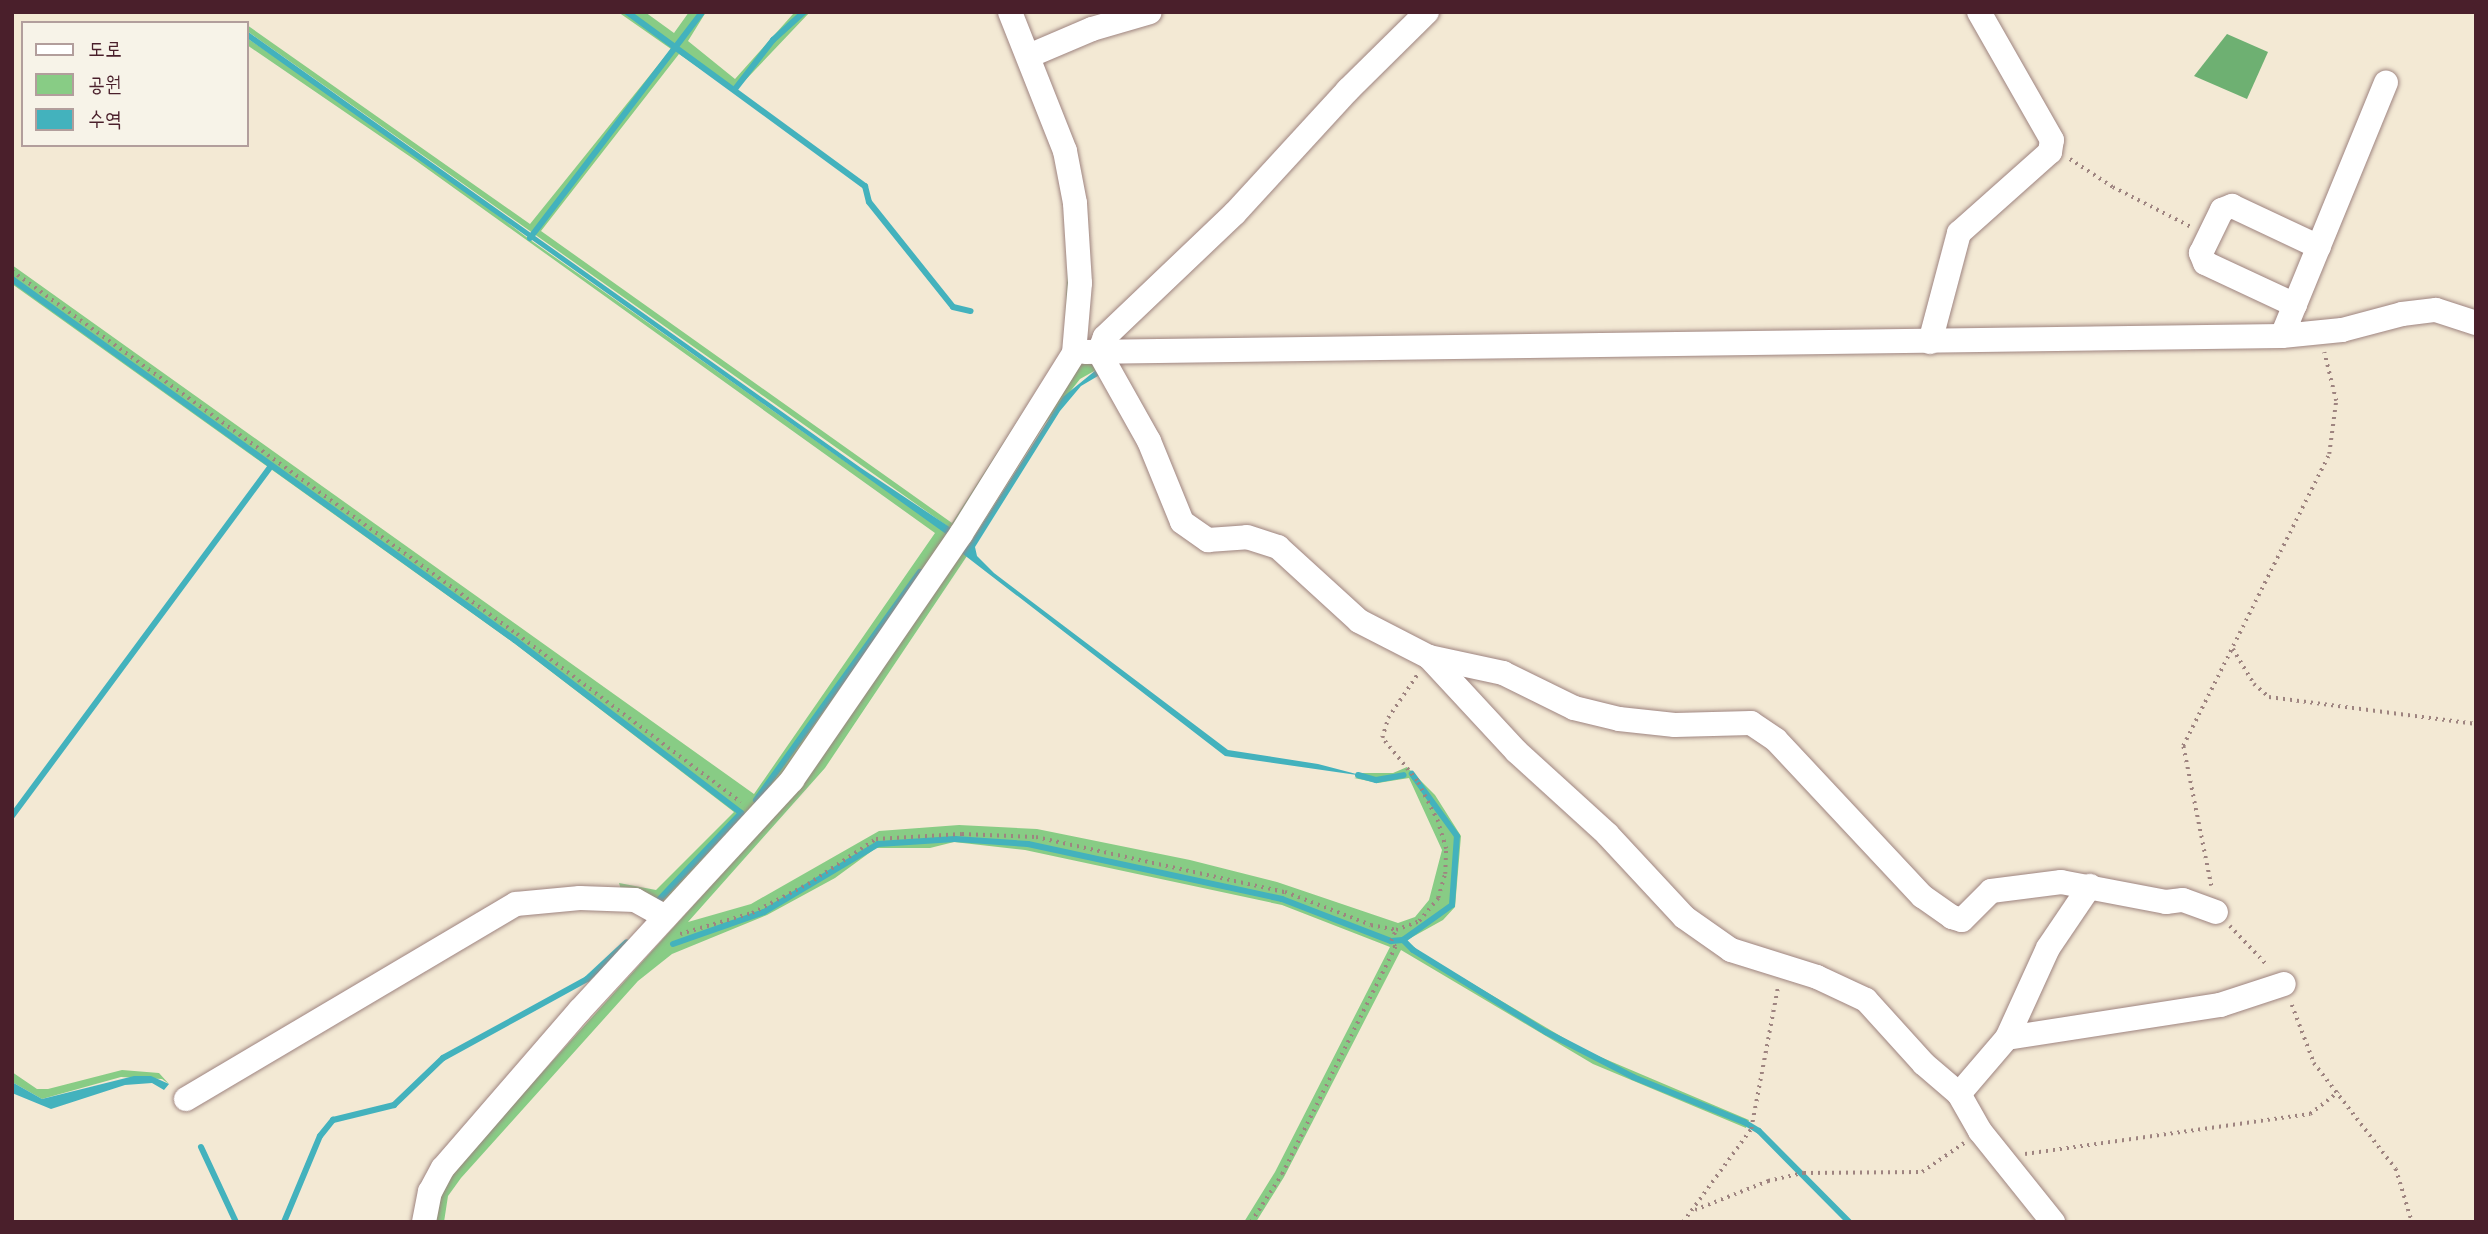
<!DOCTYPE html>
<html>
<head>
<meta charset="utf-8">
<style>
  body { margin:0 }
  #map { position:relative; width:2488px; height:1234px; overflow:hidden; background:#f3e9d4; font-family:"Comic Neue","Poor Story",sans-serif }
  div>[style] { position:absolute }
  .green>* { inset:0; background:#88cc85 }
  .forest>* { inset:0; background:#6eb072 }
  .water>* { inset:0; background:#43b2bd }
  .stream>* { height:6px; margin:-3px; padding:0 3px; transform-origin:3px; border-radius:3px; background:#43b2bd }
  .path>* { height:3.5px; margin-top:-1.75px; transform-origin:0; background:repeating-linear-gradient(90deg,#9e8480 0 2px,transparent 0 7px) }
  .roads { filter:drop-shadow(0 0 2px #9e8480) drop-shadow(0 0 2px #9e8480) }
  .minor>* { height:24px; margin:-12px; padding:0 12px; transform-origin:12px; border-radius:12px; background:#fff }
  span { translate:-50% -50%; white-space:nowrap; text-align:center; line-height:1.15; -webkit-text-stroke:5px #f7f3e8; paint-order:stroke }
  .frame { position:absolute; inset:0; border:14px solid #4a1f2b; pointer-events:none }
  .legend { position:absolute; left:21px; top:21px; width:228px; height:126px; box-sizing:border-box; background:#f7f3e8; border:2px solid #b29e9c; margin:0; padding:9px 12px; list-style:none; font-size:21px; color:#4a1f2b }
  .legend li { display:flex; align-items:center; gap:14px; height:35px }
  .legend b { width:35px; border:2px solid #b29e9c }
</style>
</head>
<body>
<div id="map">
  <div class="green">
    <i style="clip-path:polygon(618px 12px,645px 12px,674px 33px,689px 12px,706px 12px,688px 41px,735px 79px,793px 14px,810px 12px,734px 92px,679px 54px,541px 231px,952px 523px,1064px 348px,1068px 255px,1063px 153px,1074px 325px,1057px 372px,771px 792px,663px 906px,622px 893px,619px 883px,656px 890px,734px 812px,514px 643px,12px 284px,12px 265px,754px 794px,935px 533px,415px 160px,247px 45px,247px 38px,418px 155px,529px 239px,947px 533px,950px 528px,247px 31px,247px 25px,530px 224px,671px 49px)"></i>
    <i style="clip-path:polygon(1089px 359px,1096px 370px,1080px 379px,1044px 425px,969px 545px,962px 549px,967px 556px,825px 768px,688px 922px,751px 904px,879px 831px,959px 825px,1037px 829px,1190px 860px,1277px 882px,1398px 923px,1415px 917px,1429px 900px,1442px 850px,1409px 778px,1378px 783px,1354px 778px,1363px 776px,1360px 773px,1393px 773px,1407px 767px,1435px 795px,1461px 836px,1455px 907px,1443px 920px,1407px 940px,1414px 949px,1584px 1050px,1749px 1120px,1746px 1128px,1593px 1064px,1401px 950px,1284px 1177px,1256px 1222px,1244px 1222px,1275px 1172px,1390px 947px,1282px 905px,1025px 850px,954px 842px,930px 848px,876px 848px,835px 878px,767px 915px,672px 954px,638px 981px,461px 1178px,448px 1196px,444px 1222px,435px 1222px,435px 1208px,453px 1171px,758px 834px,1075px 362px)"></i>
    <i style="clip-path:polygon(122px 1070px,159px 1073px,169px 1084px,162px 1079px,121px 1077px,42px 1099px,12px 1082px,12px 1072px,37px 1089px,48px 1089px)"></i>
  </div>
  <div class="forest">
    <i style="clip-path:polygon(2227px 34px,2268px 52px,2247px 99px,2194px 76px)"></i>
  </div>
  <div class="water">
    <i style="clip-path:polygon(247px 31px,861px 468px,951px 528px,946px 534px,858px 471px,247px 38px)"></i>
    <i style="clip-path:polygon(1096px 370px,1103px 373px,1081px 386px,1060px 411px,975px 547px,977px 556px,994px 573px,1228px 750px,1318px 764px,1364px 776px,1225px 756px,963px 554px,962px 549px,969px 545px,1063px 397px)"></i>
    <i style="clip-path:polygon(134px 1076px,151px 1076px,169px 1084px,164px 1090px,152px 1083px,125px 1085px,51px 1109px,12px 1093px,12px 1082px,42px 1099px)"></i>
  </div>
  <div class="stream">
    <i style="left:627px;top:12px;width:295px;rotate:36.2deg"></i>
    <i style="left:865px;top:186px;width:16px;rotate:76deg"></i>
    <i style="left:869px;top:202px;width:134px;rotate:51.3deg"></i>
    <i style="left:953px;top:307px;width:18px;rotate:13deg"></i>
    <i style="left:735px;top:89px;width:62px;rotate:-52.2deg"></i>
    <i style="left:773px;top:40px;width:42px;rotate:-42.1deg"></i>
    <i style="left:530px;top:238px;width:284px;rotate:-52.7deg"></i>
    <i style="left:12px;top:279px;width:619px;rotate:35.67deg"></i>
    <i style="left:515px;top:640px;width:285px;rotate:37.4deg"></i>
    <i style="left:741px;top:813px;width:125px;rotate:133.4deg"></i>
    <i style="left:1358px;top:775px;width:19px;rotate:16deg"></i>
    <i style="left:1376px;top:780px;width:28px;rotate:-10deg"></i>
    <i style="left:756px;top:800px;width:281px;rotate:-54.3deg"></i>
    <i style="left:12px;top:816px;width:434px;rotate:-53.5deg"></i>
    <i style="left:1403px;top:940px;width:60px;rotate:-35.5deg"></i>
    <i style="left:1452px;top:905px;width:69px;rotate:-85.9deg"></i>
    <i style="left:1457px;top:836px;width:77px;rotate:-126deg"></i>
    <i style="left:673px;top:944px;width:96px;rotate:-19.4deg"></i>
    <i style="left:764px;top:912px;width:133px;rotate:-30.8deg"></i>
    <i style="left:878px;top:844px;width:77px;rotate:-3.7deg"></i>
    <i style="left:955px;top:839px;width:73px;rotate:3.9deg"></i>
    <i style="left:1028px;top:844px;width:260px;rotate:12.2deg"></i>
    <i style="left:1282px;top:899px;width:117px;rotate:21.1deg"></i>
    <i style="left:1391px;top:941px;width:12px;rotate:-5deg"></i>
    <i style="left:1403px;top:940px;width:14px;rotate:45deg"></i>
    <i style="left:1413px;top:950px;width:156px;rotate:31.7deg"></i>
    <i style="left:1546px;top:1032px;width:98px;rotate:27.3deg"></i>
    <i style="left:1633px;top:1077px;width:120px;rotate:22.1deg"></i>
    <i style="left:1744px;top:1122px;width:17px;rotate:31deg"></i>
    <i style="left:1759px;top:1131px;width:128px;rotate:45.3deg"></i>
    <i style="left:201px;top:1147px;width:83px;rotate:65deg"></i>
    <i style="left:284px;top:1222px;width:93px;rotate:-67.3deg"></i>
    <i style="left:320px;top:1136px;width:21px;rotate:-51deg"></i>
    <i style="left:333px;top:1120px;width:63px;rotate:-13.8deg"></i>
    <i style="left:394px;top:1105px;width:68px;rotate:-43.8deg"></i>
    <i style="left:443px;top:1058px;width:164px;rotate:-28.7deg"></i>
    <i style="left:587px;top:979px;width:54px;rotate:-42.8deg"></i>
  </div>
  <div class="path">
    <i style="left:2070px;top:159px;width:51px;rotate:33.1deg"></i>
    <i style="left:2113px;top:187px;width:88px;rotate:27.1deg"></i>
    <i style="left:12px;top:271px;width:622px;rotate:35.71deg"></i>
    <i style="left:517px;top:634px;width:280px;rotate:36.9deg"></i>
    <i style="left:2233px;top:649px;width:41px;rotate:59deg"></i>
    <i style="left:2254px;top:684px;width:20px;rotate:41deg"></i>
    <i style="left:2269px;top:697px;width:209px;rotate:7.4deg"></i>
    <i style="left:2211px;top:886px;width:143px;rotate:-101.3deg"></i>
    <i style="left:2183px;top:746px;width:326px;rotate:-63.4deg"></i>
    <i style="left:2329px;top:454px;width:53px;rotate:-82.5deg"></i>
    <i style="left:2336px;top:401px;width:50px;rotate:-103.8deg"></i>
    <i style="left:2230px;top:926px;width:55px;rotate:46.5deg"></i>
    <i style="left:680px;top:934px;width:75px;rotate:-16.3deg"></i>
    <i style="left:752px;top:913px;width:63px;rotate:-27.4deg"></i>
    <i style="left:808px;top:884px;width:82px;rotate:-33.5deg"></i>
    <i style="left:876px;top:839px;width:86px;rotate:-3.3deg"></i>
    <i style="left:962px;top:834px;width:74px;rotate:2.3deg"></i>
    <i style="left:1036px;top:837px;width:255px;rotate:12.5deg"></i>
    <i style="left:1285px;top:892px;width:92px;rotate:21deg"></i>
    <i style="left:1371px;top:925px;width:25px;rotate:11deg"></i>
    <i style="left:1396px;top:930px;width:25px;rotate:-21deg"></i>
    <i style="left:1419px;top:921px;width:30px;rotate:-50deg"></i>
    <i style="left:1438px;top:898px;width:25px;rotate:-74deg"></i>
    <i style="left:1445px;top:874px;width:25px;rotate:-88deg"></i>
    <i style="left:1446px;top:849px;width:28px;rotate:-107deg"></i>
    <i style="left:1438px;top:822px;width:46px;rotate:-117.1deg"></i>
    <i style="left:1417px;top:781px;width:55px;rotate:-129.1deg"></i>
    <i style="left:1382px;top:738px;width:21px;rotate:-73deg"></i>
    <i style="left:1388px;top:718px;width:52px;rotate:-56deg"></i>
    <i style="left:2292px;top:1005px;width:62px;rotate:69.2deg"></i>
    <i style="left:2314px;top:1063px;width:134px;rotate:52.3deg"></i>
    <i style="left:2396px;top:1169px;width:55px;rotate:73.2deg"></i>
    <i style="left:2025px;top:1154px;width:288px;rotate:-8deg"></i>
    <i style="left:2310px;top:1114px;width:36px;rotate:-38deg"></i>
    <i style="left:1695px;top:1210px;width:79px;rotate:-21.7deg"></i>
    <i style="left:1768px;top:1181px;width:37px;rotate:-13deg"></i>
    <i style="left:1804px;top:1173px;width:118px;rotate:-0.5deg"></i>
    <i style="left:1922px;top:1172px;width:51px;rotate:-34.6deg"></i>
    <i style="left:1251px;top:1222px;width:57px;rotate:-57.1deg"></i>
    <i style="left:1282px;top:1174px;width:254px;rotate:-63.5deg"></i>
    <i style="left:1395px;top:947px;width:7px;rotate:-124deg"></i>
    <i style="left:1391px;top:941px;width:12px;rotate:-66deg"></i>
    <i style="left:1683px;top:1222px;width:115px;rotate:-53.8deg"></i>
    <i style="left:1751px;top:1129px;width:146px;rotate:-79.3deg"></i>
  </div>
  <div class="roads">
    <div class="minor">
      <i style="left:1427px;top:12px;width:111px;rotate:135.4deg"></i>
      <i style="left:1348px;top:90px;width:167px;rotate:132.6deg"></i>
      <i style="left:1235px;top:213px;width:180px;rotate:136.4deg"></i>
      <i style="left:1105px;top:337px;width:16px;rotate:112deg"></i>
      <i style="left:1099px;top:352px;width:102px;rotate:60.7deg"></i>
      <i style="left:1149px;top:441px;width:87px;rotate:67.8deg"></i>
      <i style="left:1182px;top:522px;width:32px;rotate:35deg"></i>
      <i style="left:1208px;top:540px;width:39px;rotate:-4deg"></i>
      <i style="left:1247px;top:537px;width:33px;rotate:18deg"></i>
      <i style="left:1278px;top:547px;width:110px;rotate:42.4deg"></i>
      <i style="left:1359px;top:621px;width:79px;rotate:27.2deg"></i>
      <i style="left:1429px;top:657px;width:76px;rotate:12.2deg"></i>
      <i style="left:1503px;top:673px;width:79px;rotate:26.2deg"></i>
      <i style="left:1574px;top:708px;width:46px;rotate:13.7deg"></i>
      <i style="left:1619px;top:719px;width:56px;rotate:6.1deg"></i>
      <i style="left:1675px;top:725px;width:76px;rotate:-1.5deg"></i>
      <i style="left:1751px;top:723px;width:30px;rotate:34deg"></i>
      <i style="left:1776px;top:740px;width:214px;rotate:46.9deg"></i>
      <i style="left:1922px;top:896px;width:37px;rotate:35deg"></i>
      <i style="left:1952px;top:917px;width:10px;rotate:17deg"></i>
      <i style="left:1962px;top:920px;width:41px;rotate:-45deg"></i>
      <i style="left:1991px;top:891px;width:71px;rotate:-7.3deg"></i>
      <i style="left:2061px;top:882px;width:107px;rotate:10.8deg"></i>
      <i style="left:2166px;top:902px;width:17px;rotate:-7deg"></i>
      <i style="left:2183px;top:900px;width:35px;rotate:20deg"></i>
      <i style="left:1031px;top:55px;width:66px;rotate:-23.1deg"></i>
      <i style="left:1092px;top:29px;width:60px;rotate:-16.3deg"></i>
      <i style="left:2295px;top:305px;width:99px;rotate:-155deg"></i>
      <i style="left:2205px;top:263px;width:11px;rotate:-112deg"></i>
      <i style="left:2201px;top:253px;width:48px;rotate:-64deg"></i>
      <i style="left:2222px;top:210px;width:11px;rotate:-22deg"></i>
      <i style="left:2232px;top:206px;width:96px;rotate:25.2deg"></i>
      <i style="left:2282px;top:336px;width:274px;rotate:-67.7deg"></i>
      <i style="left:1930px;top:342px;width:113px;rotate:-75.1deg"></i>
      <i style="left:1959px;top:233px;width:122px;rotate:-41.7deg"></i>
      <i style="left:2050px;top:152px;width:12px;rotate:-81deg"></i>
      <i style="left:2052px;top:140px;width:147px;rotate:-119.7deg"></i>
      <i style="left:1085px;top:352px;width:1197px;rotate:-0.77deg"></i>
      <i style="left:2282px;top:336px;width:60px;rotate:-5.7deg"></i>
      <i style="left:2342px;top:330px;width:62px;rotate:-14.9deg"></i>
      <i style="left:2402px;top:314px;width:34px;rotate:-7deg"></i>
      <i style="left:2436px;top:310px;width:42px;rotate:18deg"></i>
      <i style="left:1429px;top:657px;width:129px;rotate:47.2deg"></i>
      <i style="left:1517px;top:752px;width:122px;rotate:42.3deg"></i>
      <i style="left:1607px;top:834px;width:113px;rotate:47.1deg"></i>
      <i style="left:1684px;top:917px;width:57px;rotate:35.1deg"></i>
      <i style="left:1731px;top:950px;width:90px;rotate:17.4deg"></i>
      <i style="left:1817px;top:977px;width:54px;rotate:25.1deg"></i>
      <i style="left:1866px;top:1000px;width:86px;rotate:47.8deg"></i>
      <i style="left:1924px;top:1064px;width:46px;rotate:40.6deg"></i>
      <i style="left:1959px;top:1094px;width:74px;rotate:-49.4deg"></i>
      <i style="left:2007px;top:1038px;width:99px;rotate:-65.5deg"></i>
      <i style="left:2048px;top:948px;width:75px;rotate:-55.9deg"></i>
      <i style="left:2007px;top:1038px;width:216px;rotate:-8.8deg"></i>
      <i style="left:2220px;top:1005px;width:67px;rotate:-18.2deg"></i>
      <i style="left:1959px;top:1094px;width:43px;rotate:60.4deg"></i>
      <i style="left:1980px;top:1131px;width:117px;rotate:51.3deg"></i>
      <i style="left:186px;top:1099px;width:383px;rotate:-30.6deg"></i>
      <i style="left:516px;top:904px;width:64px;rotate:-5.4deg"></i>
      <i style="left:580px;top:898px;width:55px;rotate:2.1deg"></i>
      <i style="left:635px;top:900px;width:35px;rotate:29deg"></i>
      <i style="left:424px;top:1222px;width:31px;rotate:-79deg"></i>
      <i style="left:430px;top:1192px;width:27px;rotate:-62deg"></i>
      <i style="left:443px;top:1168px;width:209px;rotate:-49.1deg"></i>
      <i style="left:580px;top:1010px;width:313px;rotate:-47.3deg"></i>
      <i style="left:792px;top:780px;width:298px;rotate:-55.5deg"></i>
      <i style="left:961px;top:534px;width:213px;rotate:-58deg"></i>
      <i style="left:1074px;top:353px;width:70px;rotate:-85.1deg"></i>
      <i style="left:1080px;top:283px;width:80px;rotate:-93.6deg"></i>
      <i style="left:1075px;top:203px;width:53px;rotate:-100.9deg"></i>
      <i style="left:1065px;top:151px;width:149px;rotate:-111.6deg"></i>
    </div>
  </div>
  <div class="frame"></div>
  <ul class="legend">
  <li><b style="height:9px;background:#fff"></b>도로</li>
  <li><b style="height:19px;background:#88cc85"></b>공원</li>
  <li><b style="height:19px;background:#43b2bd"></b>수역</li>
  </ul>
</div>
</body>
</html>
